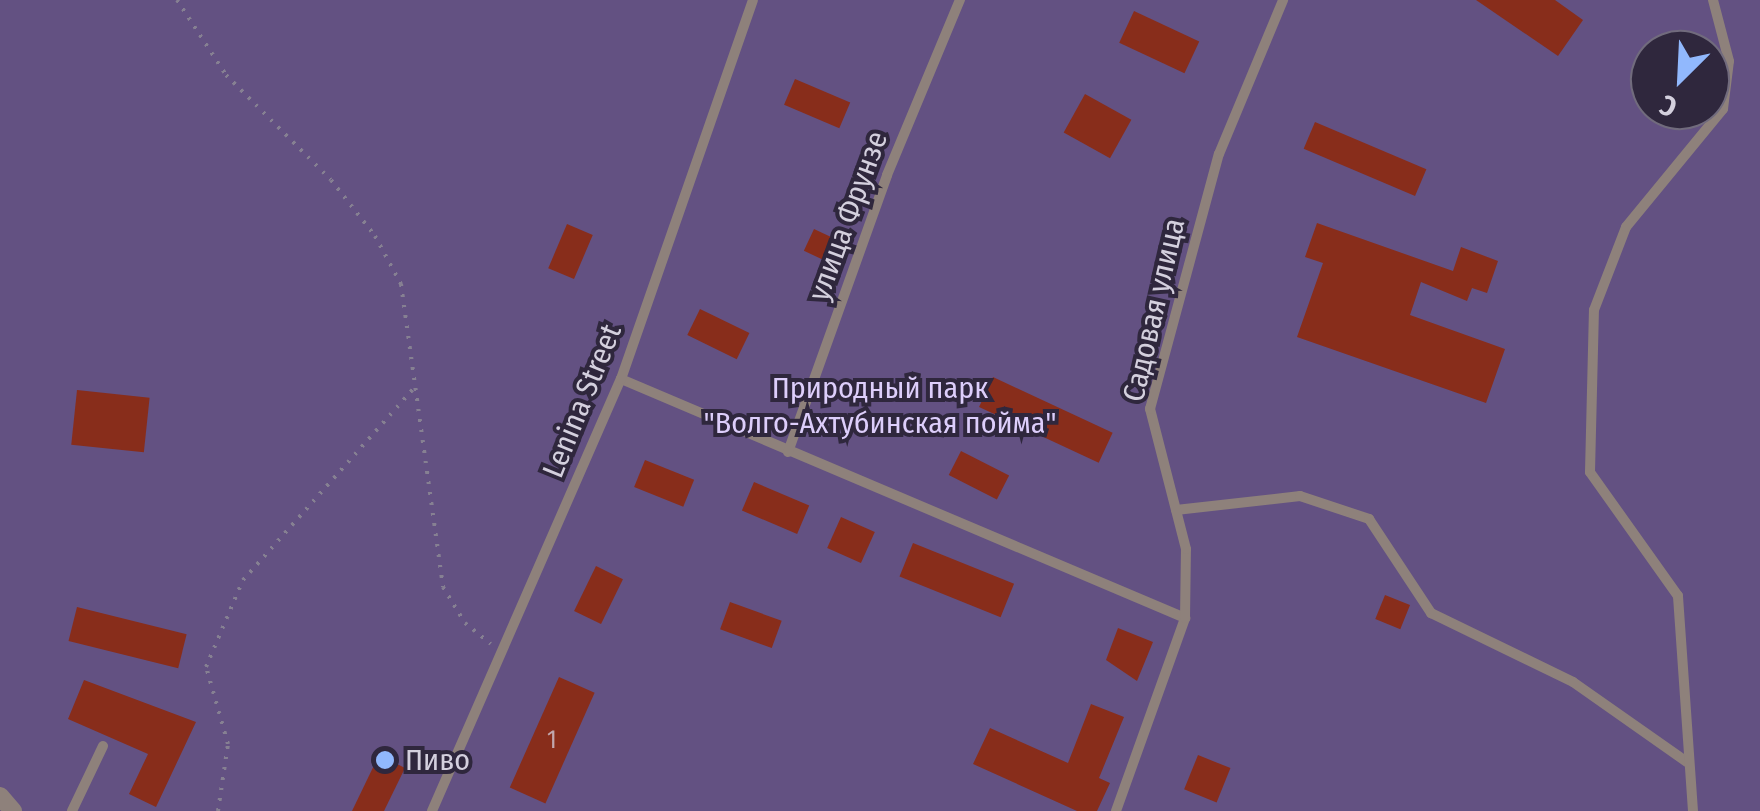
<!DOCTYPE html>
<html>
<head>
<meta charset="utf-8">
<style>
  body { margin:0 }
  #map { position:relative; width:1760px; height:811px; overflow:hidden; background:#393148; font-family:"Fira Sans Condensed",sans-serif }
  div>[style] { position:absolute }
  .green>* { inset:0; background:#635182 }
  .building>* { inset:0; background:#882d1b; transform-origin:0 0 }
  .path>* { height:4px; margin-top:-2px; transform-origin:0; background:repeating-linear-gradient(90deg,#868092 0 2.5px,transparent 0 10.5px) }
  .minor>* { height:10px; margin:-5px; padding:0 5px; transform-origin:5px; border-radius:5px; background:#8e817b }
  .tertiary>* { height:18px; margin:-9px; padding:0 9px; transform-origin:9px; border-radius:9px; background:#8e817b }
  .dots>* { width:28px; height:28px; translate:-50% -50%; box-sizing:border-box; border:5px solid #2f273d; border-radius:50% }
  span { translate:-50% -50%; white-space:nowrap; text-align:center; line-height:1.15; -webkit-text-stroke:8px #2f273d; paint-order:stroke }
  .number-label { font-size:25px; color:#c1a7ad }
  .number-label span { -webkit-text-stroke-width:0 }
  .street-label { font-size:30px; color:#d4d0de }
  .park-label { font-size:30px; color:#ddcefb }
  .poi-label { font-size:30px; color:#d4d0de }
  .left { translate:0 -50%; text-align:left }
  .north { position:absolute; left:1630px; top:30px; width:100px; height:100px; box-sizing:border-box; background:#2f273d; border:2px solid #716b7d; border-radius:50%; rotate:204deg; font-size:28px; font-weight:700; line-height:40px; text-align:center; color:#d4d0de }
  .north::after { content:''; display:block; margin:auto; width:35px; height:45px; background:#91b8fd; clip-path:polygon(50% 0,100% 100%,50% 72%,0 100%) }
</style>
</head>
<body>
<div id="map">
  <div class="green">
    <i style="clip-path:polygon(evenodd,0 0,1760px 0,1760px 811px,0 811px,0 0,1650px 50px,1710px 50px,1710px 110px,1650px 110px,1650px 50px)"></i>
  </div>
  <div class="building">
    <i style="clip-path:polygon(1476px 0,1555px 0,1583px 20px,1558px 56px)"></i>
    <i style="left:1134px;top:11px;width:72px;height:35px;rotate:25deg"></i>
    <i style="left:795px;top:79px;width:60px;height:28px;rotate:23deg"></i>
    <i style="left:1085px;top:94px;width:53px;height:44px;rotate:29deg"></i>
    <i style="left:1315px;top:122px;width:121px;height:29px;rotate:23deg"></i>
    <i style="clip-path:polygon(1317px 223px,1453px 271px,1461px 247px,1498px 261px,1487px 293px,1472px 288px,1467px 301px,1421px 282px,1410px 315px,1505px 349px,1486px 403px,1297px 337px,1323px 263px,1305px 257px)"></i>
    <i style="left:567px;top:224px;width:28px;height:48px;rotate:23deg"></i>
    <i style="left:814px;top:229px;width:40px;height:24px;rotate:25deg"></i>
    <i style="left:700px;top:309px;width:55px;height:29px;rotate:26deg"></i>
    <i style="left:993px;top:377px;width:132px;height:33px;rotate:25deg"></i>
    <i style="left:77px;top:390px;width:73px;height:55px;rotate:6deg"></i>
    <i style="left:961px;top:451px;width:54px;height:27px;rotate:27deg"></i>
    <i style="left:645px;top:460px;width:53px;height:29px;rotate:22deg"></i>
    <i style="left:754px;top:482px;width:60px;height:31px;rotate:23deg"></i>
    <i style="left:841px;top:517px;width:37px;height:34px;rotate:24deg"></i>
    <i style="left:913px;top:543px;width:109px;height:36px;rotate:22deg"></i>
    <i style="left:596px;top:566px;width:30px;height:50px;rotate:26deg"></i>
    <i style="left:1385px;top:595px;width:27px;height:26px;rotate:22deg"></i>
    <i style="left:730px;top:602px;width:55px;height:29px;rotate:20deg"></i>
    <i style="left:77px;top:607px;width:113px;height:35px;rotate:14deg"></i>
    <i style="clip-path:polygon(1118px 628px,1153px 642px,1137px 681px,1106px 660px)"></i>
    <i style="left:559px;top:677px;width:39px;height:121px;rotate:24deg"></i>
    <i style="clip-path:polygon(84px 680px,196px 722px,156px 807px,129px 794px,148px 754px,68px 719px)"></i>
    <i style="clip-path:polygon(1091px 704px,1124px 717px,1099px 778px,1110px 783px,1097px 811px,1077px 811px,973px 764px,990px 728px,1068px 763px)"></i>
    <i style="clip-path:polygon(379px 755px,405px 768px,384px 811px,352px 811px)"></i>
    <i style="left:1198px;top:755px;width:35px;height:37px;rotate:22deg"></i>
  </div>
  <div class="path">
    <i style="left:177px;top:0;width:90px;rotate:56.8deg"></i>
    <i style="left:226px;top:75px;width:148px;rotate:45deg"></i>
    <i style="left:331px;top:180px;width:71px;rotate:51.8deg"></i>
    <i style="left:375px;top:236px;width:55px;rotate:61.6deg"></i>
    <i style="left:401px;top:284px;width:306px;rotate:82.1deg"></i>
    <i style="left:443px;top:587px;width:42px;rotate:58.6deg"></i>
    <i style="left:465px;top:623px;width:33px;rotate:39deg"></i>
    <i style="left:218px;top:811px;width:68px;rotate:-81.5deg"></i>
    <i style="left:228px;top:744px;width:80px;rotate:-105.9deg"></i>
    <i style="left:206px;top:667px;width:95px;rotate:-67deg"></i>
    <i style="left:243px;top:580px;width:259px;rotate:-48.3deg"></i>
  </div>
  <div class="minor">
    <i style="left:621px;top:379px;width:613px;rotate:22.97deg"></i>
    <i style="left:788px;top:452px;width:294px;rotate:-70.3deg"></i>
    <i style="left:887px;top:175px;width:190px;rotate:-67.4deg"></i>
    <i style="left:1176px;top:510px;width:125px;rotate:-6.4deg"></i>
    <i style="left:1300px;top:496px;width:73px;rotate:18.4deg"></i>
    <i style="left:1369px;top:519px;width:113px;rotate:56.6deg"></i>
    <i style="left:1431px;top:613px;width:158px;rotate:25.9deg"></i>
    <i style="left:1573px;top:682px;width:139px;rotate:35.1deg"></i>
    <i style="left:72px;top:811px;width:72px;rotate:-64.5deg"></i>
    <i style="left:432px;top:811px;width:472px;rotate:-66.4deg"></i>
    <i style="left:621px;top:379px;width:401px;rotate:-70.8deg"></i>
    <i style="left:1116px;top:811px;width:205px;rotate:-70.3deg"></i>
    <i style="left:1185px;top:618px;width:69px;rotate:-89.2deg"></i>
    <i style="left:1186px;top:549px;width:145px;rotate:-104.4deg"></i>
    <i style="left:1150px;top:409px;width:264px;rotate:-74.9deg"></i>
    <i style="left:1219px;top:154px;width:167px;rotate:-67.4deg"></i>
    <i style="left:1693px;top:811px;width:216px;rotate:-94deg"></i>
    <i style="left:1678px;top:596px;width:152px;rotate:-125.4deg"></i>
    <i style="left:1590px;top:472px;width:162px;rotate:-88.6deg"></i>
    <i style="left:1594px;top:310px;width:89px;rotate:-68.9deg"></i>
    <i style="left:1626px;top:227px;width:153px;rotate:-50.6deg"></i>
    <i style="left:1723px;top:109px;width:48px;rotate:-82.9deg"></i>
    <i style="left:1729px;top:61px;width:63px;rotate:-104.7deg"></i>
  </div>
  <div class="tertiary">
    <i style="left:0;top:796px;width:20px;rotate:49deg"></i>
  </div>
  <div class="dots">
    <i style="left:385px;top:760px;background:#91b8fd"></i>
  </div>
  <div class="number-label">
    <span style="left:552px;top:740px">1</span>
  </div>
  <div class="street-label">
    <span style="left:848px;top:216px;rotate:-70deg">улица Фрунзе</span>
    <span style="left:1154px;top:310px;rotate:-77deg">Садовая улица</span>
    <span style="left:582px;top:401px;rotate:-68deg">Lenina Street</span>
  </div>
  <div class="park-label">
    <span style="left:880px;top:405px">Природный парк<br>"Волго-Ахтубинская пойма"</span>
  </div>
  <div class="poi-label">
    <span class="left" style="left:405px;top:760px">Пиво</span>
  </div>
  <div class="north">С</div>
</div>
</body>
</html>
